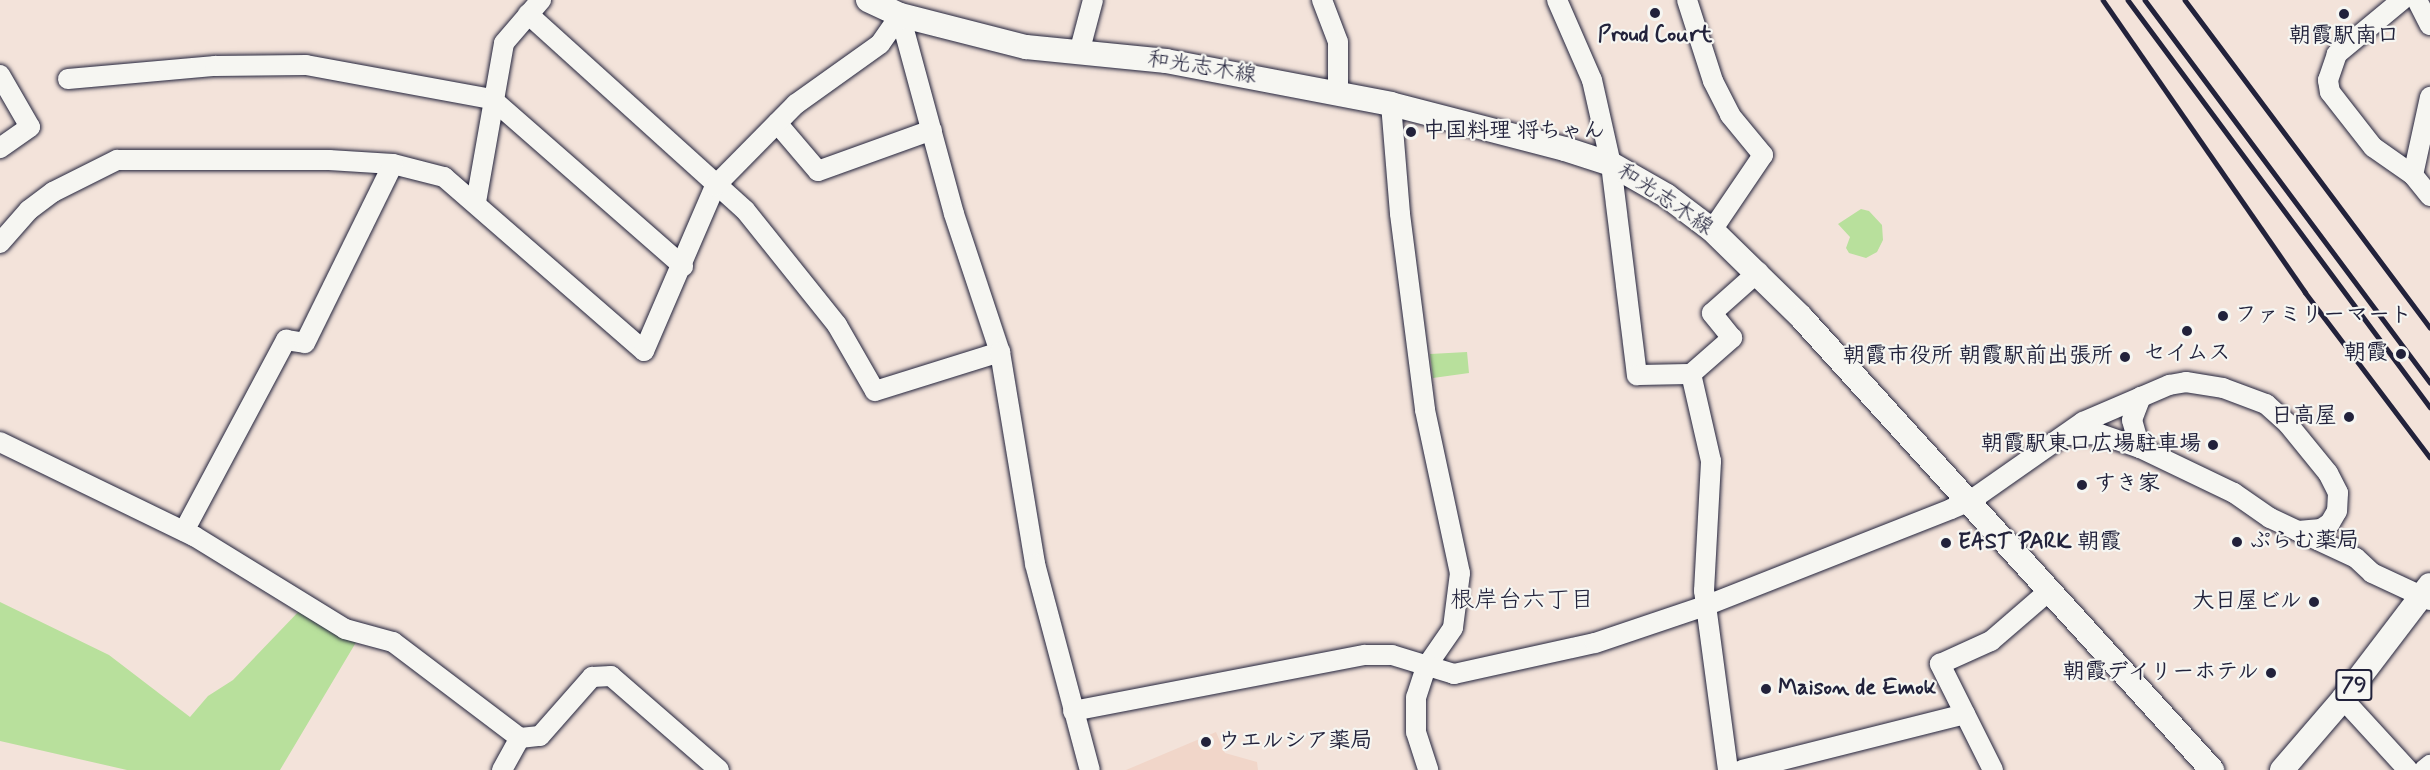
<!DOCTYPE html>
<html>
<head>
<meta charset="utf-8">
<style>
  body { margin:0 }
  #map { position:relative; width:2430px; height:770px; overflow:hidden; background:#f3e3da; font-family:Mynerve,"Klee One",sans-serif }
  div>[style] { position:absolute }
  .built>* { inset:0; background:#f1d6c9 }
  .green>* { inset:0; background:#b8e09c }
  .roads { filter:drop-shadow(0 0 2px #22223b) drop-shadow(0 0 2px #22223b) }
  .minor>* { height:20px; margin:-10px; padding:0 10px; transform-origin:10px; border-radius:10px; background:#f6f6f2 }
  .major>* { height:24px; margin:-12px; padding:0 12px; transform-origin:12px; border-radius:12px; background:#f6f6f2 }
  .rail>* { height:4.5px; margin:-2.25px; padding:0 2.25px; transform-origin:2.25px; border-radius:2.25px; background:#22223b }
  .dots>* { width:16px; height:16px; translate:-50% -50%; box-sizing:border-box; border:3px solid #f6f6f2; border-radius:50% }
  span { translate:-50% -50%; white-space:nowrap; text-align:center; line-height:1.15; -webkit-text-stroke:4.5px #f6f6f2; paint-order:stroke }
  .shield-label span { padding:2px 4px; background:#f6f6f2; border:2px solid; border-radius:4px; -webkit-text-stroke-width:0 }
  .shield-label { font-size:21px; color:#22223b; font-weight:700 }
  .poi-label { font-size:22px; color:#22223b; font-weight:700 }
  .left { translate:0 -50%; text-align:left }
  .right { translate:-100% -50%; text-align:right }
  .street-label { font-size:22px; color:#22223b }
  .neighbourhood-label { font-size:24px; color:#22223b }
</style>
</head>
<body>
<div id="map">
  <div class="built">
    <i style="clip-path:polygon(1216px 732px,1225px 753px,1257px 762px,1258px 770px,1126px 770px)"></i>
  </div>
  <div class="green">
    <i style="clip-path:polygon(1861px 209px,1869px 211px,1882px 225px,1883px 240px,1877px 252px,1866px 258px,1849px 253px,1846px 248px,1850px 237px,1838px 224px)"></i>
    <i style="clip-path:polygon(1467px 352px,1469px 373px,1433px 378px,1430px 354px)"></i>
    <i style="clip-path:polygon(0 602px,109px 655px,190px 717px,208px 696px,233px 680px,302px 608px,358px 639px,280px 770px,127px 770px,0 741px)"></i>
  </div>
  <div class="roads">
    <div class="minor">
      <i style="left:1322px;top:0;width:45px;rotate:69.1deg"></i>
      <i style="left:1338px;top:42px;width:49px;rotate:90deg"></i>
      <i style="left:1557px;top:0;width:87px;rotate:66.4deg"></i>
      <i style="left:1592px;top:80px;width:86px;rotate:77.3deg"></i>
      <i style="left:1611px;top:164px;width:213px;rotate:83deg"></i>
      <i style="left:1637px;top:375px;width:54px;rotate:-1.1deg"></i>
      <i style="left:1687px;top:0;width:85px;rotate:72.2deg"></i>
      <i style="left:1713px;top:81px;width:38px;rotate:63deg"></i>
      <i style="left:1730px;top:115px;width:52px;rotate:50.5deg"></i>
      <i style="left:1763px;top:155px;width:91px;rotate:124.2deg"></i>
      <i style="left:2402px;top:0;width:85px;rotate:140.3deg"></i>
      <i style="left:2337px;top:54px;width:28px;rotate:109deg"></i>
      <i style="left:2328px;top:80px;width:12px;rotate:81deg"></i>
      <i style="left:2330px;top:92px;width:70px;rotate:52deg"></i>
      <i style="left:2373px;top:147px;width:49px;rotate:35deg"></i>
      <i style="left:2413px;top:175px;width:27px;rotate:51deg"></i>
      <i style="left:2417px;top:0;width:28px;rotate:63deg"></i>
      <i style="left:528px;top:14px;width:292px;rotate:42.1deg"></i>
      <i style="left:745px;top:210px;width:147px;rotate:51.3deg"></i>
      <i style="left:837px;top:325px;width:76px;rotate:60.1deg"></i>
      <i style="left:875px;top:391px;width:131px;rotate:-17.3deg"></i>
      <i style="left:900px;top:15px;width:206px;rotate:74.8deg"></i>
      <i style="left:954px;top:214px;width:145px;rotate:71.6deg"></i>
      <i style="left:1000px;top:352px;width:215px;rotate:80.6deg"></i>
      <i style="left:1035px;top:564px;width:213px;rotate:75.1deg"></i>
      <i style="left:1079px;top:53px;width:55px;rotate:-75.2deg"></i>
      <i style="left:0;top:75px;width:60px;rotate:60deg"></i>
      <i style="left:30px;top:127px;width:37px;rotate:145deg"></i>
      <i style="left:68px;top:79px;width:148px;rotate:-5.1deg"></i>
      <i style="left:215px;top:66px;width:91px;rotate:-0.6deg"></i>
      <i style="left:306px;top:65px;width:189px;rotate:10.4deg"></i>
      <i style="left:492px;top:99px;width:254px;rotate:41.2deg"></i>
      <i style="left:1391px;top:104px;width:110px;rotate:85.3deg"></i>
      <i style="left:1400px;top:214px;width:198px;rotate:82.7deg"></i>
      <i style="left:1425px;top:410px;width:167px;rotate:77.9deg"></i>
      <i style="left:1460px;top:573px;width:55px;rotate:97.3deg"></i>
      <i style="left:1453px;top:628px;width:47px;rotate:124.7deg"></i>
      <i style="left:1426px;top:667px;width:32px;rotate:108deg"></i>
      <i style="left:1416px;top:697px;width:35px;rotate:90deg"></i>
      <i style="left:1416px;top:732px;width:40px;rotate:72deg"></i>
      <i style="left:777px;top:123px;width:63px;rotate:49.5deg"></i>
      <i style="left:818px;top:171px;width:121px;rotate:-19.8deg"></i>
      <i style="left:2413px;top:175px;width:80px;rotate:-77.7deg"></i>
      <i style="left:476px;top:202px;width:161px;rotate:-80deg"></i>
      <i style="left:504px;top:43px;width:57px;rotate:-49.3deg"></i>
      <i style="left:0;top:243px;width:44px;rotate:-48.7deg"></i>
      <i style="left:29px;top:210px;width:30px;rotate:-37deg"></i>
      <i style="left:53px;top:192px;width:72px;rotate:-26.6deg"></i>
      <i style="left:117px;top:160px;width:212px"></i>
      <i style="left:329px;top:160px;width:64px;rotate:3.6deg"></i>
      <i style="left:393px;top:164px;width:53px;rotate:14.3deg"></i>
      <i style="left:444px;top:177px;width:265px;rotate:41deg"></i>
      <i style="left:644px;top:351px;width:180px;rotate:-66.7deg"></i>
      <i style="left:715px;top:186px;width:115px;rotate:-45.4deg"></i>
      <i style="left:796px;top:104px;width:103px;rotate:-35.5deg"></i>
      <i style="left:880px;top:44px;width:35px;rotate:-55deg"></i>
      <i style="left:0;top:442px;width:216px;rotate:25.9deg"></i>
      <i style="left:194px;top:536px;width:177px;rotate:31.6deg"></i>
      <i style="left:345px;top:629px;width:50px;rotate:15.2deg"></i>
      <i style="left:393px;top:642px;width:159px;rotate:37.1deg"></i>
      <i style="left:520px;top:738px;width:20px;rotate:-6deg"></i>
      <i style="left:540px;top:736px;width:79px;rotate:-48.6deg"></i>
      <i style="left:592px;top:677px;width:19px;rotate:-3deg"></i>
      <i style="left:611px;top:676px;width:143px;rotate:41deg"></i>
      <i style="left:2140px;top:448px;width:29px;rotate:-106deg"></i>
      <i style="left:2132px;top:420px;width:25px;rotate:-69deg"></i>
      <i style="left:184px;top:531px;width:217px;rotate:-61.9deg"></i>
      <i style="left:286px;top:340px;width:19px;rotate:9deg"></i>
      <i style="left:305px;top:343px;width:199px;rotate:-63.8deg"></i>
      <i style="left:2298px;top:531px;width:64px;rotate:25deg"></i>
      <i style="left:2356px;top:558px;width:22px;rotate:43deg"></i>
      <i style="left:2372px;top:573px;width:64px;rotate:25deg"></i>
      <i style="left:2343px;top:699px;width:96px;rotate:47.5deg"></i>
      <i style="left:1073px;top:711px;width:297px;rotate:-10.9deg"></i>
      <i style="left:1365px;top:655px;width:27px"></i>
      <i style="left:1392px;top:655px;width:65px;rotate:17deg"></i>
      <i style="left:1454px;top:674px;width:144px;rotate:-12.4deg"></i>
      <i style="left:1595px;top:643px;width:116px;rotate:-18.6deg"></i>
      <i style="left:1705px;top:606px;width:264px;rotate:-21.5deg"></i>
      <i style="left:1951px;top:509px;width:21px;rotate:-23deg"></i>
      <i style="left:1970px;top:501px;width:138px;rotate:-35deg"></i>
      <i style="left:2083px;top:422px;width:94px;rotate:-23.3deg"></i>
      <i style="left:2169px;top:385px;width:17px;rotate:-10deg"></i>
      <i style="left:2186px;top:382px;width:37px;rotate:9deg"></i>
      <i style="left:2223px;top:388px;width:46px;rotate:20.4deg"></i>
      <i style="left:2266px;top:404px;width:30px;rotate:42deg"></i>
      <i style="left:2288px;top:424px;width:63px;rotate:50.8deg"></i>
      <i style="left:2328px;top:473px;width:22px;rotate:63deg"></i>
      <i style="left:2338px;top:493px;width:18px;rotate:93deg"></i>
      <i style="left:2337px;top:511px;width:14px;rotate:120deg"></i>
      <i style="left:2330px;top:523px;width:11px;rotate:146deg"></i>
      <i style="left:2321px;top:529px;width:23px;rotate:175deg"></i>
      <i style="left:2298px;top:531px;width:31px;rotate:-155deg"></i>
      <i style="left:2270px;top:518px;width:44px;rotate:-145.2deg"></i>
      <i style="left:2234px;top:493px;width:104px;rotate:-154.4deg"></i>
      <i style="left:2140px;top:448px;width:42px;rotate:-160.7deg"></i>
      <i style="left:2100px;top:434px;width:32px;rotate:178deg"></i>
      <i style="left:502px;top:770px;width:37px;rotate:-61deg"></i>
      <i style="left:1728px;top:770px;width:181px;rotate:-97.6deg"></i>
      <i style="left:1704px;top:591px;width:130px;rotate:-86.9deg"></i>
      <i style="left:1711px;top:461px;width:89px;rotate:-102.9deg"></i>
      <i style="left:1691px;top:374px;width:55px;rotate:-41.3deg"></i>
      <i style="left:1732px;top:338px;width:32px;rotate:-129deg"></i>
      <i style="left:1712px;top:313px;width:62px;rotate:-41.7deg"></i>
      <i style="left:1742px;top:770px;width:230px;rotate:-14.1deg"></i>
      <i style="left:1993px;top:770px;width:119px;rotate:-116.6deg"></i>
      <i style="left:1940px;top:664px;width:56px;rotate:-24.3deg"></i>
      <i style="left:1991px;top:641px;width:77px;rotate:-40.8deg"></i>
      <i style="left:2424px;top:770px;width:8px;rotate:-40deg"></i>
    </div>
    <div class="major">
      <i style="left:868px;top:0;width:35px;rotate:25deg"></i>
      <i style="left:900px;top:15px;width:130px;rotate:14.3deg"></i>
      <i style="left:1026px;top:47px;width:141px;rotate:5.7deg"></i>
      <i style="left:1166px;top:61px;width:229px;rotate:10.8deg"></i>
      <i style="left:1391px;top:104px;width:180px;rotate:14.5deg"></i>
      <i style="left:1565px;top:149px;width:48px;rotate:18.1deg"></i>
      <i style="left:1611px;top:164px;width:64px;rotate:29.7deg"></i>
      <i style="left:1667px;top:196px;width:56px;rotate:37.1deg"></i>
      <i style="left:1712px;top:230px;width:124px;rotate:44.3deg"></i>
      <i style="left:1801px;top:317px;width:612px;rotate:47.78deg"></i>
      <i style="left:2282px;top:770px;width:94px;rotate:-49.3deg"></i>
      <i style="left:2343px;top:699px;width:143px;rotate:-52.7deg"></i>
    </div>
  </div>
  <div class="rail">
    <i style="left:2103px;top:0;width:355px;rotate:55.3deg"></i>
    <i style="left:2305px;top:292px;width:207px;rotate:52.9deg"></i>
    <i style="left:2128px;top:0;width:507px;rotate:53.42deg"></i>
    <i style="left:2145px;top:0;width:477px;rotate:53.3deg"></i>
    <i style="left:2185px;top:0;width:409px;rotate:53.2deg"></i>
  </div>
  <div class="dots">
    <i style="left:1655px;top:13px;background:#22223b"></i>
    <i style="left:2344px;top:14px;background:#22223b"></i>
    <i style="left:1411px;top:132px;background:#22223b"></i>
    <i style="left:2223px;top:316px;background:#22223b"></i>
    <i style="left:2187px;top:331px;background:#22223b"></i>
    <i style="left:2401px;top:354px;background:#22223b"></i>
    <i style="left:2125px;top:357px;background:#22223b"></i>
    <i style="left:2349px;top:417px;background:#22223b"></i>
    <i style="left:2213px;top:445px;background:#22223b"></i>
    <i style="left:2082px;top:485px;background:#22223b"></i>
    <i style="left:2237px;top:542px;background:#22223b"></i>
    <i style="left:1946px;top:543px;background:#22223b"></i>
    <i style="left:2314px;top:602px;background:#22223b"></i>
    <i style="left:2271px;top:673px;background:#22223b"></i>
    <i style="left:1766px;top:689px;background:#22223b"></i>
    <i style="left:1206px;top:742px;background:#22223b"></i>
  </div>
  <div class="shield-label">
    <span style="left:2354px;top:685px">79</span>
  </div>
  <div class="poi-label">
    <span style="left:1655px;top:36px">Proud Court</span>
    <span style="left:2344px;top:37px">朝霞駅南口</span>
    <span class="left" style="left:1423px;top:132px">中国料理 将ちゃん</span>
    <span class="left" style="left:2235px;top:316px">ファミリーマート</span>
    <span style="left:2187px;top:354px">セイムス</span>
    <span class="right" style="left:2388px;top:354px">朝霞</span>
    <span class="right" style="left:2113px;top:357px">朝霞市役所 朝霞駅前出張所</span>
    <span class="right" style="left:2337px;top:417px">日高屋</span>
    <span class="right" style="left:2201px;top:445px">朝霞駅東口広場駐車場</span>
    <span class="left" style="left:2094px;top:485px">すき家</span>
    <span class="left" style="left:2249px;top:542px">ぷらむ薬局</span>
    <span class="left" style="left:1958px;top:543px">EAST PARK 朝霞</span>
    <span class="right" style="left:2302px;top:602px">大日屋ビル</span>
    <span class="right" style="left:2259px;top:673px">朝霞デイリーホテル</span>
    <span class="left" style="left:1778px;top:689px">Maison de Emok</span>
    <span class="left" style="left:1218px;top:742px">ウエルシア薬局</span>
  </div>
  <div class="street-label">
    <span style="left:1202px;top:68px;rotate:9deg">和光志木線</span>
    <span style="left:1665px;top:200px;rotate:34deg">和光志木線</span>
  </div>
  <div class="neighbourhood-label">
    <span style="left:1522px;top:601px">根岸台六丁目</span>
  </div>
</div>
</body>
</html>
